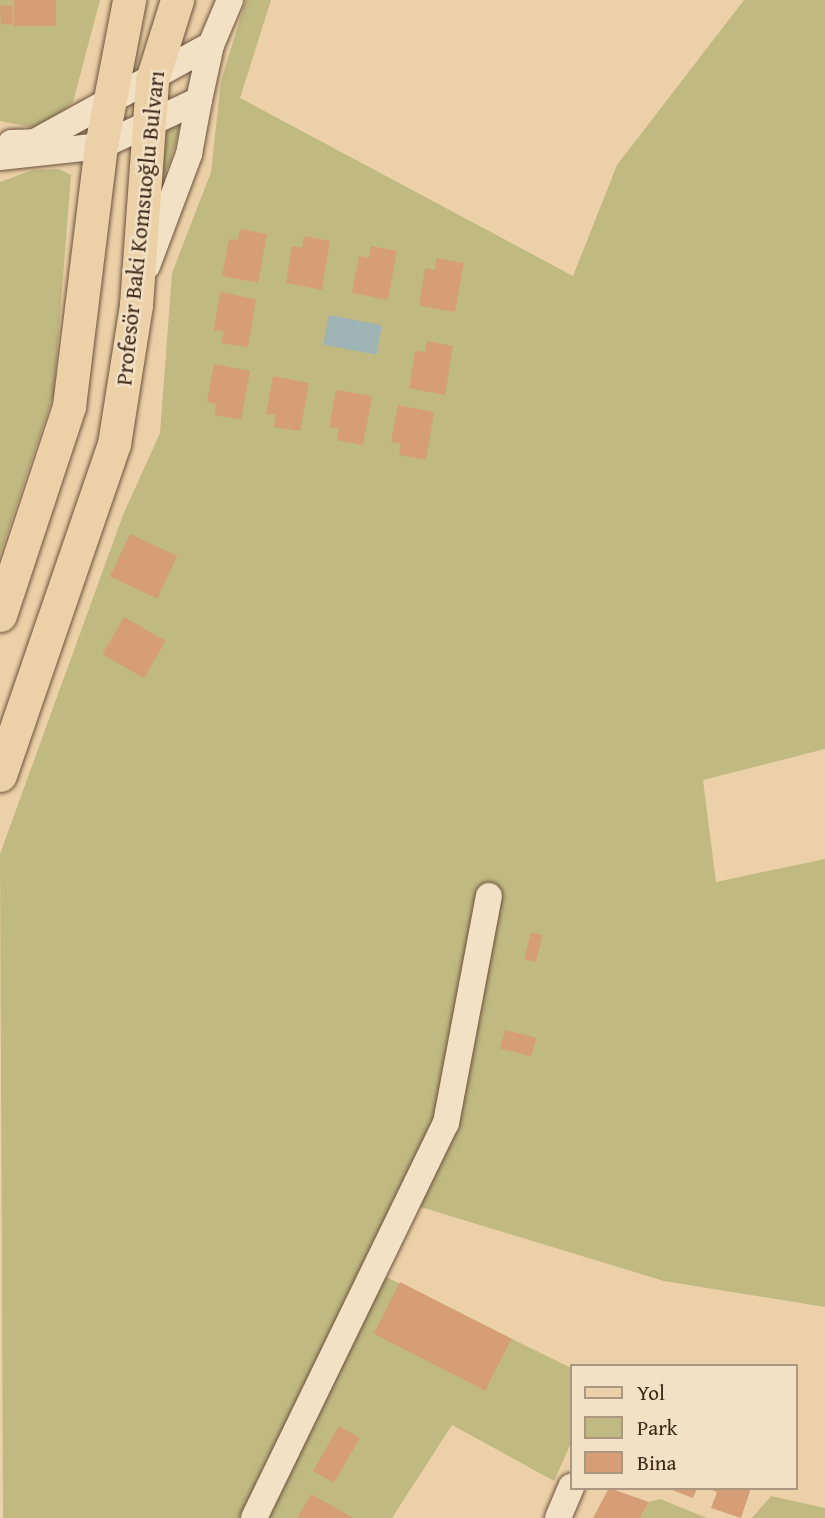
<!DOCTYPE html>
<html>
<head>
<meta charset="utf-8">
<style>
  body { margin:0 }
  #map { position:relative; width:825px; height:1518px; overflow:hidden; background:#ecd1a8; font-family:"Gentium Book Plus",serif }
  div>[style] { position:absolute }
  .green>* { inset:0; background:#c0b982 }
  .water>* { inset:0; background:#9eb4b4; transform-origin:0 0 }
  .building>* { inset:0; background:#d59e76; transform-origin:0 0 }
  .roads { filter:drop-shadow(0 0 2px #6b523d) drop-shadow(0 0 2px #6b523d) }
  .minor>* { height:26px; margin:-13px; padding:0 13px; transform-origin:13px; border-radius:13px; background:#f3e1c6 }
  .major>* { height:33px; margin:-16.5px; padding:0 16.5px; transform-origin:16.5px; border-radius:16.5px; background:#ecd1a8 }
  span { translate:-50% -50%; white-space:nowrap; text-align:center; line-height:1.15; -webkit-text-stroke:5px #f3e1c6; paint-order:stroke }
  .street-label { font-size:23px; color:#402719 }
  .legend { position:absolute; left:570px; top:1364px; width:228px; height:126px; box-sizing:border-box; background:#f3e1c6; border:2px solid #ab9781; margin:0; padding:9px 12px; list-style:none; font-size:21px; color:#402719 }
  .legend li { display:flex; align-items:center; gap:14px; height:35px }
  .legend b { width:35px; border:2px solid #ab9781 }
</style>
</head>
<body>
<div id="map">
  <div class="green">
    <i style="clip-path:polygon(0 0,100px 0,73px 102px,41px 129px,0 121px)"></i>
    <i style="clip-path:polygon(246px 0,271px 0,240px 98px,573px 276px,617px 165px,744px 0,825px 0,825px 749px,703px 780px,716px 882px,825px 859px,825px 1307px,664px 1281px,411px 1204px,376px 1272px,571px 1368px,571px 1443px,554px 1481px,452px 1425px,392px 1518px,3px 1518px,0 854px,123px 515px,160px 433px,172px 273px,211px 172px,221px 81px)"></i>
    <i style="clip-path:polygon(180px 126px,171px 160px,151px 201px,158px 130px)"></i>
    <i style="clip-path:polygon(59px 169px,71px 175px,54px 393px,0 555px,0 182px,33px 170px)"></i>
    <i style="clip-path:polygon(771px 1496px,825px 1508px,825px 1518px,752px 1518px)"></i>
    <i style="clip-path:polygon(660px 1499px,707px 1518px,640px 1518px,649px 1502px)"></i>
  </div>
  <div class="water">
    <i style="left:329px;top:315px;width:54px;height:30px;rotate:11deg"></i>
  </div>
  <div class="building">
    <i style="left:14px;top:0;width:42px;height:26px"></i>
    <i style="left:12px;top:5px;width:19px;height:12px;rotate:87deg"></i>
    <i style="clip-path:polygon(240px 229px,267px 234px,258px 283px,222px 276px,229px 239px,238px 240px)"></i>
    <i style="clip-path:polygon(304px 236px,330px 241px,322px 290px,286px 283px,292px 246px,302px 248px)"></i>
    <i style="clip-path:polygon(371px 246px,397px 251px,388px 300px,352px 293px,359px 256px,369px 258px)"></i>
    <i style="clip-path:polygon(437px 258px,464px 263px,455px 312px,419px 306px,425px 268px,435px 270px)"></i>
    <i style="clip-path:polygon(220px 292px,256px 299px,248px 347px,221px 343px,224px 331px,214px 330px)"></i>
    <i style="clip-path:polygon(427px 341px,453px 346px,445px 395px,409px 388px,415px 351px,425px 352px)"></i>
    <i style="clip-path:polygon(214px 364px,250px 371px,241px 420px,215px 415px,216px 404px,207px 402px)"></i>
    <i style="clip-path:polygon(273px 376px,309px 383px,300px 431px,274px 427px,276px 415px,266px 414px)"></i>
    <i style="clip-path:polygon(336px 390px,372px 396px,363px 445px,337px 440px,339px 429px,329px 427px)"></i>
    <i style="clip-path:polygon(398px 405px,434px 412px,426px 460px,399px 455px,401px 444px,391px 442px)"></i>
    <i style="left:130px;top:534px;width:52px;height:47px;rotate:25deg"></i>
    <i style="left:124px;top:617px;width:48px;height:43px;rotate:30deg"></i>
    <i style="left:531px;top:932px;width:12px;height:28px;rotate:14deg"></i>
    <i style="left:505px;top:1030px;width:32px;height:19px;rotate:14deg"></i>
    <i style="left:400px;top:1282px;width:125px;height:58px;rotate:27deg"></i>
    <i style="left:339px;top:1426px;width:24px;height:52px;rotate:30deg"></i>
    <i style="clip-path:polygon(609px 1488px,649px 1502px,640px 1518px,593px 1518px)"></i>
    <i style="clip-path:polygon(667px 1488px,697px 1488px,693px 1498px)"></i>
    <i style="clip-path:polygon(707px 1488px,751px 1488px,741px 1518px,711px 1508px,717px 1492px)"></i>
    <i style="clip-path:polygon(311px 1494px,353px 1518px,297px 1518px)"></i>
  </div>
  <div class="roads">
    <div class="minor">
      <i style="left:11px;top:143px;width:24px;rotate:-2deg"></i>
      <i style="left:35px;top:142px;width:201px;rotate:-28.9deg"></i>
      <i style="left:0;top:157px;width:102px;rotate:-6.2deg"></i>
      <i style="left:101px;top:146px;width:108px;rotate:-25.1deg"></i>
      <i style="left:199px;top:100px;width:56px;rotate:-77.7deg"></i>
      <i style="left:211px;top:45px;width:49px;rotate:-67.1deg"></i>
      <i style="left:147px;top:266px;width:120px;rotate:-69.4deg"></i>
      <i style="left:189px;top:154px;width:55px;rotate:-79.5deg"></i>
      <i style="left:254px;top:1518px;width:439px;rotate:-64.1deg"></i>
      <i style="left:446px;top:1123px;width:231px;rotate:-79.3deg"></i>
      <i style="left:558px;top:1518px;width:34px;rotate:-67deg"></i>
    </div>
    <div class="major">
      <i style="left:0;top:615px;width:220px;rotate:-71.7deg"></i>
      <i style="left:69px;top:406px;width:262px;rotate:-83deg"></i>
      <i style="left:101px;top:146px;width:149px;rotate:-79.1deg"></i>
      <i style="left:0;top:775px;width:350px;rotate:-71deg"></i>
      <i style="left:114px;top:444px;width:141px;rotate:-81deg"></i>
      <i style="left:136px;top:305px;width:226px;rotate:-85.9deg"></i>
      <i style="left:152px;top:80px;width:84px;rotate:-72.6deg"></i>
    </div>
  </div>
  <div class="street-label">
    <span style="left:140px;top:228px;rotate:-84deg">Profesör Baki Komsuoğlu Bulvarı</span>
  </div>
  <ul class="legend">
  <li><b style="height:9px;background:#ecd1a8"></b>Yol</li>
  <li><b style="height:19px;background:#c0b982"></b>Park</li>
  <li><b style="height:19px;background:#d59e76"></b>Bina</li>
  </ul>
</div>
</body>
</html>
